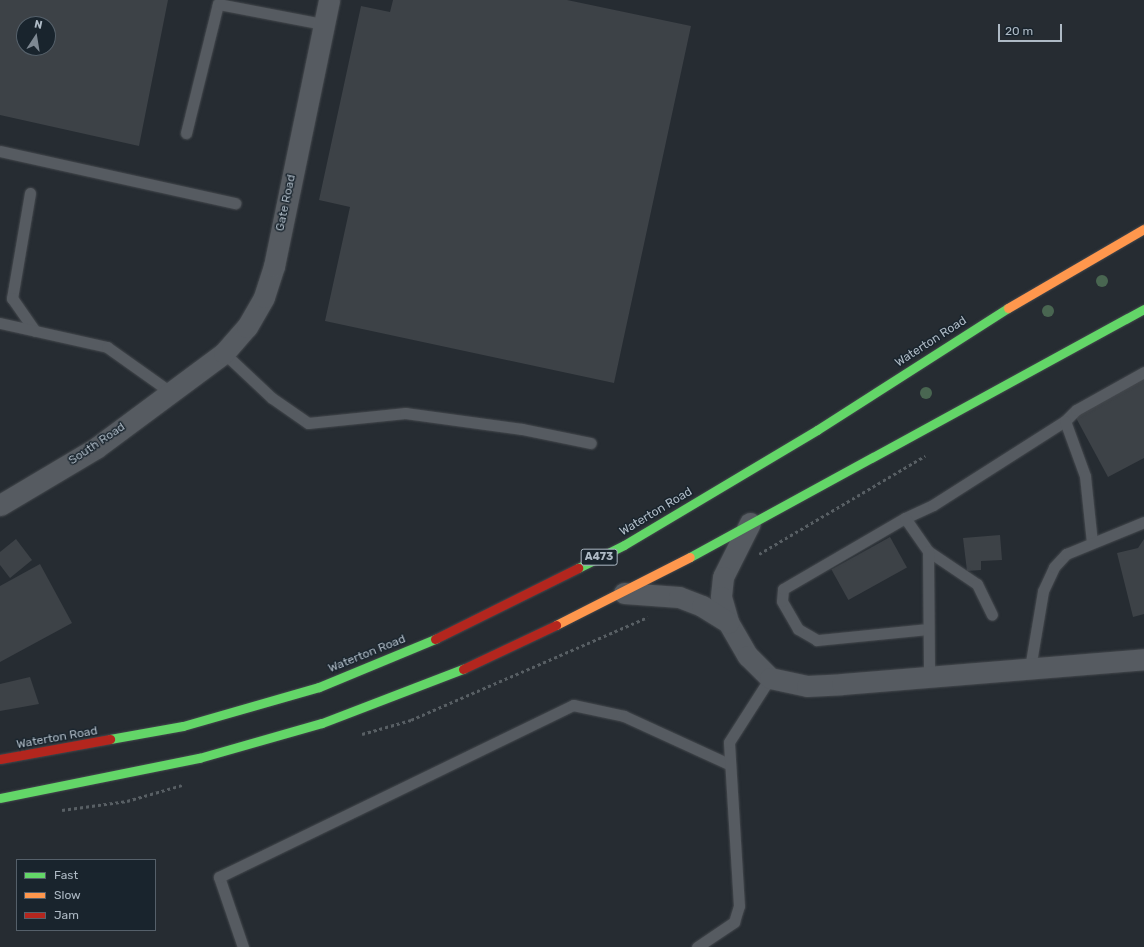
<!DOCTYPE html>
<html>
<head>
<meta charset="utf-8">
<style>
  body { margin:0 }
  #map { position:relative; width:1144px; height:947px; overflow:hidden; background:#262c32; font-family:Rubik,sans-serif }
  div>[style] { position:absolute }
  .building>* { inset:0; background:#3d4247; transform-origin:0 0 }
  .path>* { height:2.5px; margin-top:-1.25px; transform-origin:0; background:repeating-linear-gradient(90deg,#585f64 0 3px,transparent 0 6px) }
  .roads { filter:drop-shadow(0 0 1px #44484d) drop-shadow(0 0 1px #44484d) }
  .lane>* { height:11px; margin:-5.5px; padding:0 5.5px; transform-origin:5.5px; border-radius:5.5px; background:#565b61 }
  .street>* { height:21px; margin:-10.5px; padding:0 10.5px; transform-origin:10.5px; border-radius:10.5px; background:#565b61 }
  .fast>* { height:9px; margin:-4.5px; padding:0 4.5px; transform-origin:4.5px; border-radius:4.5px; background:#63d668 }
  .slow>* { height:9px; margin:-4.5px; padding:0 4.5px; transform-origin:4.5px; border-radius:4.5px; background:#ff974d }
  .jam>* { height:9px; margin:-4.5px; padding:0 4.5px; transform-origin:4.5px; border-radius:4.5px; background:#b3261e }
  .trees>* { width:12px; height:12px; margin:-6px; border-radius:50%; background:#496651 }
  span { translate:-50% -50%; white-space:nowrap; text-align:center; line-height:1.15; -webkit-text-stroke:3px #19242d; paint-order:stroke }
  .shield-label span { padding:1px 3px; background:#19242d; border:1px solid; border-radius:3px; -webkit-text-stroke-width:0 }
  .shield-label { font-size:11px; color:#aebac5; font-weight:700 }
  .street-label { font-size:12px; color:#aebac5 }
  .legend { position:absolute; left:16px; top:859px; width:140px; height:72px; box-sizing:border-box; background:#19242d; border:1px solid #55606a; margin:0; padding:5px 7px; list-style:none; font-size:12px; color:#aebac5 }
  .legend li { display:flex; align-items:center; gap:8px; height:20px }
  .legend b { width:20px; border:1px solid #55606a }
  .north { position:absolute; left:16px; top:16px; width:40px; height:40px; box-sizing:border-box; background:#19242d; border:1px solid #55606a; border-radius:50%; rotate:12deg; font-size:11px; font-weight:700; line-height:16px; text-align:center; color:#aebac5 }
  .north::after { content:''; display:block; margin:auto; width:14px; height:18px; background:#7e8892; clip-path:polygon(50% 0,100% 100%,50% 72%,0 100%) }
  .scale { position:absolute; left:998px; top:24px; width:64px; height:18px; box-sizing:border-box; border:2px solid #aebac5; border-top:0; padding-left:5px; font-size:12px; line-height:14px; white-space:nowrap; color:#aebac5; -webkit-text-stroke:3px #19242d; paint-order:stroke }
</style>
</head>
<body>
<div id="map">
  <div class="building">
    <i style="clip-path:polygon(evenodd,0 0,168px 0,139px 146px,0 115px,0 0,24px 24px,48px 24px,48px 48px,24px 48px,24px 24px)"></i>
    <i style="clip-path:polygon(393px 0,567px 0,691px 26px,614px 383px,325px 321px,350px 207px,319px 200px,361px 6px,390px 12px)"></i>
    <i style="clip-path:polygon(1144px 379px,1144px 458px,1108px 477px,1075px 416px)"></i>
    <i style="clip-path:polygon(1000px 535px,1002px 560px,981px 561px,981px 570px,967px 571px,963px 538px)"></i>
    <i style="left:890px;top:537px;width:35px;height:67px;rotate:61deg"></i>
    <i style="clip-path:polygon(16px 539px,32px 560px,10px 578px,0 565px,0 552px)"></i>
    <i style="clip-path:polygon(1144px 539px,1144px 614px,1133px 617px,1117px 553px,1138px 548px)"></i>
    <i style="clip-path:polygon(40px 564px,72px 623px,0 662px,0 586px)"></i>
    <i style="clip-path:polygon(30px 677px,39px 704px,0 711px,0 684px)"></i>
  </div>
  <div class="path">
    <i style="left:759px;top:554px;width:193px;rotate:-30.6deg"></i>
    <i style="left:362px;top:734px;width:51px;rotate:-15.9deg"></i>
    <i style="left:411px;top:720px;width:258px;rotate:-23.5deg"></i>
    <i style="left:62px;top:810px;width:66px;rotate:-7.9deg"></i>
    <i style="left:127px;top:801px;width:57px;rotate:-16.2deg"></i>
  </div>
  <div class="roads">
    <div class="lane">
      <i style="left:186px;top:133px;width:133px;rotate:-76.1deg"></i>
      <i style="left:218px;top:4px;width:107px;rotate:10.8deg"></i>
      <i style="left:0;top:151px;width:241px;rotate:12.5deg"></i>
      <i style="left:30px;top:193px;width:107px;rotate:99.7deg"></i>
      <i style="left:12px;top:298px;width:40px;rotate:55.1deg"></i>
      <i style="left:0;top:323px;width:110px;rotate:12.6deg"></i>
      <i style="left:107px;top:347px;width:76px;rotate:35.4deg"></i>
      <i style="left:224px;top:353px;width:66px;rotate:43.2deg"></i>
      <i style="left:272px;top:398px;width:44px;rotate:34.8deg"></i>
      <i style="left:308px;top:423px;width:98px;rotate:-5.9deg"></i>
      <i style="left:405px;top:413px;width:118px;rotate:7.8deg"></i>
      <i style="left:522px;top:429px;width:70px;rotate:11.5deg"></i>
      <i style="left:1065px;top:421px;width:16px;rotate:-45deg"></i>
      <i style="left:1076px;top:410px;width:78px;rotate:-29.2deg"></i>
      <i style="left:905px;top:518px;width:31px;rotate:-25deg"></i>
      <i style="left:933px;top:505px;width:156px;rotate:-32.5deg"></i>
      <i style="left:1065px;top:421px;width:59px;rotate:70deg"></i>
      <i style="left:1085px;top:476px;width:67px;rotate:84deg"></i>
      <i style="left:928px;top:551px;width:59px;rotate:34deg"></i>
      <i style="left:977px;top:584px;width:34px;rotate:64deg"></i>
      <i style="left:928px;top:629px;width:112px;rotate:174.3deg"></i>
      <i style="left:817px;top:640px;width:22px;rotate:-150deg"></i>
      <i style="left:798px;top:629px;width:32px;rotate:-120deg"></i>
      <i style="left:782px;top:601px;width:12px;rotate:-85deg"></i>
      <i style="left:783px;top:589px;width:141px;rotate:-30.2deg"></i>
      <i style="left:905px;top:518px;width:40px;rotate:55.1deg"></i>
      <i style="left:928px;top:551px;width:125px;rotate:89.5deg"></i>
      <i style="left:1030px;top:668px;width:78px;rotate:-80.4deg"></i>
      <i style="left:1043px;top:591px;width:26px;rotate:-65deg"></i>
      <i style="left:1054px;top:567px;width:18px;rotate:-47deg"></i>
      <i style="left:1066px;top:554px;width:84px;rotate:-22.3deg"></i>
      <i style="left:243px;top:947px;width:74px;rotate:-108.9deg"></i>
      <i style="left:219px;top:877px;width:394px;rotate:-25.9deg"></i>
      <i style="left:573px;top:705px;width:52px;rotate:12.2deg"></i>
      <i style="left:624px;top:716px;width:115px;rotate:24.6deg"></i>
      <i style="left:697px;top:947px;width:45px;rotate:-34deg"></i>
      <i style="left:734px;top:922px;width:17px;rotate:-73deg"></i>
      <i style="left:739px;top:906px;width:164px;rotate:-93.5deg"></i>
      <i style="left:729px;top:742px;width:76px;rotate:-57.4deg"></i>
    </div>
    <div class="street">
      <i style="left:0;top:505px;width:112px;rotate:-30.7deg"></i>
      <i style="left:96px;top:448px;width:159px;rotate:-36.6deg"></i>
      <i style="left:224px;top:353px;width:35px;rotate:-49deg"></i>
      <i style="left:247px;top:327px;width:34px;rotate:-60deg"></i>
      <i style="left:264px;top:297px;width:33px;rotate:-72deg"></i>
      <i style="left:274px;top:266px;width:272px;rotate:-78.3deg"></i>
      <i style="left:750px;top:523px;width:60px;rotate:116.6deg"></i>
      <i style="left:723px;top:577px;width:20px;rotate:96deg"></i>
      <i style="left:721px;top:597px;width:26px;rotate:74deg"></i>
      <i style="left:728px;top:622px;width:39px;rotate:60deg"></i>
      <i style="left:748px;top:656px;width:31px;rotate:45deg"></i>
      <i style="left:770px;top:678px;width:38px;rotate:12deg"></i>
      <i style="left:807px;top:686px;width:35px;rotate:-3deg"></i>
      <i style="left:842px;top:684px;width:303px;rotate:-4.7deg"></i>
      <i style="left:624px;top:593px;width:55px;rotate:4.2deg"></i>
      <i style="left:679px;top:597px;width:25px;rotate:21deg"></i>
      <i style="left:702px;top:606px;width:31px;rotate:32deg"></i>
    </div>
    <div class="fast">
      <i style="left:690px;top:557px;width:517px;rotate:-28.65deg"></i>
      <i style="left:578px;top:568px;width:51px;rotate:-26.6deg"></i>
      <i style="left:624px;top:545px;width:225px;rotate:-30.8deg"></i>
      <i style="left:817px;top:430px;width:227px;rotate:-32.6deg"></i>
      <i style="left:110px;top:739px;width:74px;rotate:-10.1deg"></i>
      <i style="left:183px;top:726px;width:141px;rotate:-16deg"></i>
      <i style="left:319px;top:687px;width:126px;rotate:-22.5deg"></i>
      <i style="left:0;top:798px;width:203px;rotate:-11.4deg"></i>
      <i style="left:199px;top:758px;width:128px;rotate:-15.9deg"></i>
      <i style="left:322px;top:723px;width:151px;rotate:-21deg"></i>
    </div>
    <div class="slow">
      <i style="left:1008px;top:308px;width:157px;rotate:-30.2deg"></i>
      <i style="left:556px;top:625px;width:150px;rotate:-26.9deg"></i>
    </div>
    <div class="jam">
      <i style="left:435px;top:639px;width:160px;rotate:-26.4deg"></i>
      <i style="left:463px;top:669px;width:103px;rotate:-25.3deg"></i>
      <i style="left:0;top:759px;width:112px;rotate:-10.3deg"></i>
    </div>
  </div>
  <div class="trees">
    <i style="left:1102px;top:281px"></i>
    <i style="left:1048px;top:311px"></i>
    <i style="left:926px;top:393px"></i>
  </div>
  <div class="shield-label">
    <span style="left:599px;top:557px">A473</span>
  </div>
  <div class="street-label">
    <span style="left:286px;top:203px;rotate:-78deg">Gate Road</span>
    <span style="left:931px;top:342px;rotate:-33deg">Waterton Road</span>
    <span style="left:97px;top:444px;rotate:-34deg">South Road</span>
    <span style="left:656px;top:512px;rotate:-31deg">Waterton Road</span>
    <span style="left:367px;top:654px;rotate:-22deg">Waterton Road</span>
    <span style="left:57px;top:738px;rotate:-10deg">Waterton Road</span>
  </div>
  <ul class="legend">
  <li><b style="height:5px;background:#63d668"></b>Fast</li>
  <li><b style="height:5px;background:#ff974d"></b>Slow</li>
  <li><b style="height:5px;background:#b3261e"></b>Jam</li>
  </ul>
  <div class="north">N</div>
  <div class="scale">20 m</div>
</div>
</body>
</html>
